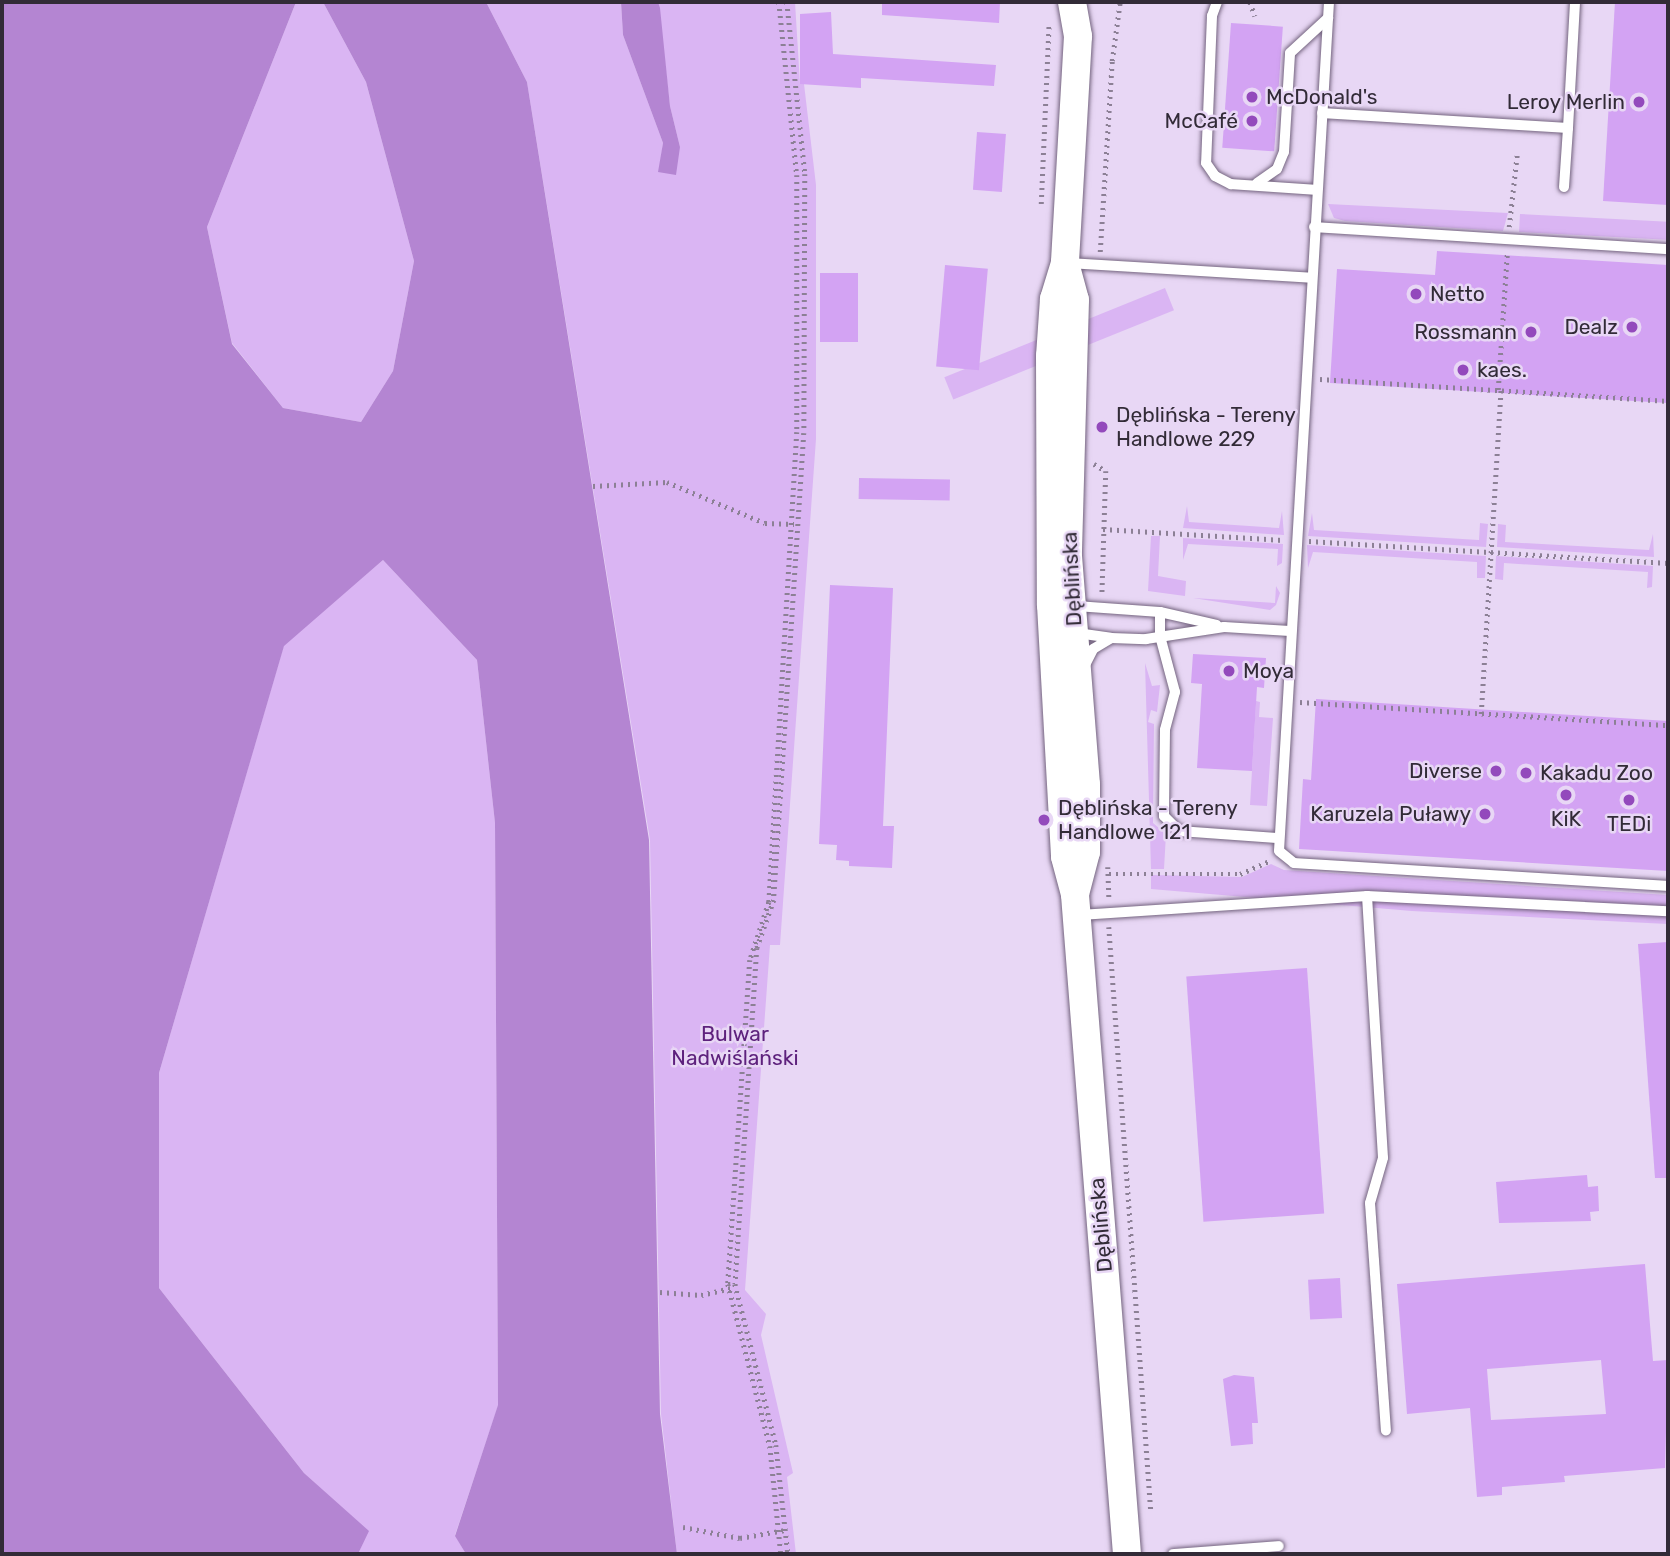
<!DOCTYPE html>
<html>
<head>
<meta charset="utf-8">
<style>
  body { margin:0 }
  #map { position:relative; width:1670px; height:1556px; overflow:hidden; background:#e8d7f5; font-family:Rubik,sans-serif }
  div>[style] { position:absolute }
  .green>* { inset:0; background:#dab5f3; transform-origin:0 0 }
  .water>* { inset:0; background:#b485d2 }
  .building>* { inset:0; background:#d3a3f3; transform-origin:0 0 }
  .path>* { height:4.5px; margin-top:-2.25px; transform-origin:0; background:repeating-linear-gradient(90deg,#8c8095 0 2px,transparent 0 7px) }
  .roads { filter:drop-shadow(0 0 2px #74647f) drop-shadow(0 0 2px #74647f) }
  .service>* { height:10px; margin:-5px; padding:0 5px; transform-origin:5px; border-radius:5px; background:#fff }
  .secondary>* { height:28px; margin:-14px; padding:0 14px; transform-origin:14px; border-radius:14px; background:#fff }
  .dots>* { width:19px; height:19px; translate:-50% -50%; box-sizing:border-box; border:4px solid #e8d7f5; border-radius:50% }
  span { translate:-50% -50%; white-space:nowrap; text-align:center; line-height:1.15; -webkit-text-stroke:5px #e8d7f5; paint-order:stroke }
  .poi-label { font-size:21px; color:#322b37 }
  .left { translate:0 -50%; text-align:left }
  .right { translate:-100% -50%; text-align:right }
  .street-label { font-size:21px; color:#322b37 }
  .park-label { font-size:21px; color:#5e227d }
  .frame { position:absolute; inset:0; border:4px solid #322b37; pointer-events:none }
</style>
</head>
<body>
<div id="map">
  <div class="green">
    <i style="clip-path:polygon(296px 2px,323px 2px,366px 82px,414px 261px,393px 371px,361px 422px,283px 408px,232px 343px,207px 227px)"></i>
    <i style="clip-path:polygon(486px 2px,621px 2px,623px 35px,663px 143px,659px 172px,680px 147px,670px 106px,658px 2px,795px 2px,800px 84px,804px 84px,816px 185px,816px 439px,780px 945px,770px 945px,745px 1290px,766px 1314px,761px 1335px,793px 1473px,787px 1477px,796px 1554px,677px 1554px,661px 1414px,650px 840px,527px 82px)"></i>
    <i style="clip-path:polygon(1328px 204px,1508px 213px,1503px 231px,1345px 221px,1334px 218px)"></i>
    <i style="left:1520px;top:214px;width:148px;height:18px;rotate:3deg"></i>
    <i style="left:1165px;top:288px;width:24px;height:238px;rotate:68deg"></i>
    <i style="clip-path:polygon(1187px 506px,1189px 522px,1279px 528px,1282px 511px,1284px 535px,1183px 528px)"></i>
    <i style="clip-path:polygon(1312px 513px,1314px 530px,1479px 540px,1480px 523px,1488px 524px,1486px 547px,1308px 536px)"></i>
    <i style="clip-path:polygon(1498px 524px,1506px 525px,1505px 542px,1649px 550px,1653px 534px,1654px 557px,1497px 547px)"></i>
    <i style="clip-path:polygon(1151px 536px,1160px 536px,1158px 576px,1186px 581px,1185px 596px,1148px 591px)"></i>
    <i style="clip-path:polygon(1183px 538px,1283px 544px,1282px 563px,1277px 566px,1278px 549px,1188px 544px,1183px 560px)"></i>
    <i style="clip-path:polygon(1307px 545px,1486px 556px,1485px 578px,1477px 578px,1477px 562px,1313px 552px,1308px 568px)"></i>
    <i style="clip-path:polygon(1496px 556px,1653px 566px,1652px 587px,1647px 588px,1648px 572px,1504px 563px,1503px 580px,1495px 579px)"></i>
    <i style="clip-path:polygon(383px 560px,477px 660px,495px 823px,498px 1406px,455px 1535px,466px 1554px,358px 1554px,368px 1531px,304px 1473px,159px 1288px,159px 1073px,284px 645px)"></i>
    <i style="clip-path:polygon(1276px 586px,1280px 593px,1276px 605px,1270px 610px,1193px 598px,1275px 603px)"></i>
    <i style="clip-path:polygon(1145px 663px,1152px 686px,1160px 685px,1157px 712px,1151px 710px,1148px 722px,1154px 724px,1153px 823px,1166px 834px,1164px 869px,1151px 869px)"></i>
    <i style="clip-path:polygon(1256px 701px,1260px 702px,1259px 717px,1273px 718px,1267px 806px,1250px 805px)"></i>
    <i style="clip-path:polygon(1271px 864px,1284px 870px,1668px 895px,1668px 924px,1412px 911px,1151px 889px,1151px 875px,1242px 877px)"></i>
  </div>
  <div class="water">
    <i style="clip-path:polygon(2px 2px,296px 2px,207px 227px,232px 344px,283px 408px,361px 422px,393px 371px,414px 261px,366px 82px,323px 2px,486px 2px,527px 82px,649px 840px,660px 1414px,677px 1554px,466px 1554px,455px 1536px,498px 1405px,495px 823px,477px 660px,383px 560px,284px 646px,159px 1073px,159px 1288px,304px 1473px,369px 1531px,358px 1554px,2px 1554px)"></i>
    <i style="clip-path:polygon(621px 2px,658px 2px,660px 8px,670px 106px,680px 147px,676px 175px,658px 172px,663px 143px,623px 35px)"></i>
  </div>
  <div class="building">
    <i style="clip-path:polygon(882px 2px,1000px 2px,999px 23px,882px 15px)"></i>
    <i style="clip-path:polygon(1615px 2px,1668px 2px,1668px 205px,1603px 201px)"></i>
    <i style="clip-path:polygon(831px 12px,833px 54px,996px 65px,994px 86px,861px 78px,861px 88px,800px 84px,800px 14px)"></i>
    <i style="left:1231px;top:23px;width:52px;height:125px;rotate:4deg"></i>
    <i style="left:977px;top:132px;width:29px;height:58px;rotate:4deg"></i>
    <i style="clip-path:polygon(1437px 251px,1668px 265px,1668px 403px,1330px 383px,1337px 269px,1435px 275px)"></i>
    <i style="left:945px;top:265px;width:43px;height:102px;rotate:5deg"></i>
    <i style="left:820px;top:273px;width:38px;height:69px"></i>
    <i style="left:859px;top:478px;width:91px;height:21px;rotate:1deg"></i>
    <i style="clip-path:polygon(830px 585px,893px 588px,883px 826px,894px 826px,892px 868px,849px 866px,849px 861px,836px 860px,837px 845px,819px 844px)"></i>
    <i style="clip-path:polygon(1193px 654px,1266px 658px,1264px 688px,1257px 687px,1252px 771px,1197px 768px,1202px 684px,1191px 683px)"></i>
    <i style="clip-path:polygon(1316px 699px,1668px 721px,1668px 871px,1299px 849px,1303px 779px,1311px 780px)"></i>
    <i style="clip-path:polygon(1668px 942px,1668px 1178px,1655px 1178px,1638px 944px)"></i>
    <i style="left:1307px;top:968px;width:246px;height:121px;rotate:86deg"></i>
    <i style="clip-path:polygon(1587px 1175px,1588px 1187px,1598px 1186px,1599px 1211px,1590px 1212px,1591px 1221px,1499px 1223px,1496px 1182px)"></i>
    <i style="clip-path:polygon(evenodd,1645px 1264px,1653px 1361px,1668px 1360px,1665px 1468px,1564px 1476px,1565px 1482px,1502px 1487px,1502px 1495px,1477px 1497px,1470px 1408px,1407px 1414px,1397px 1284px,1645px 1264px,1601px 1360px,1606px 1414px,1491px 1420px,1487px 1369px,1601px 1360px)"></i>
    <i style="left:1340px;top:1278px;width:40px;height:32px;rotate:87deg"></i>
    <i style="clip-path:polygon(1234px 1375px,1254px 1377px,1258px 1423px,1252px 1423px,1253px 1444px,1231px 1446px,1223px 1379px)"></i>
  </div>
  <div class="path">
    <i style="left:779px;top:2px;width:174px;rotate:84.1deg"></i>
    <i style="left:797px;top:175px;width:257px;rotate:90deg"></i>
    <i style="left:797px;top:432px;width:471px;rotate:93.4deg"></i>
    <i style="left:769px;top:902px;width:61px;rotate:108.1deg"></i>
    <i style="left:750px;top:960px;width:325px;rotate:93.9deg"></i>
    <i style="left:728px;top:1284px;width:167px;rotate:75.5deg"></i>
    <i style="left:770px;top:1446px;width:109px;rotate:84.2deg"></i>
    <i style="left:787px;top:2px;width:173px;rotate:84deg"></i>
    <i style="left:805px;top:174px;width:259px;rotate:90.2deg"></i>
    <i style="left:804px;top:433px;width:468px;rotate:93.7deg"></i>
    <i style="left:774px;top:900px;width:51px;rotate:109.5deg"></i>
    <i style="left:757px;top:948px;width:337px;rotate:93.7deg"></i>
    <i style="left:735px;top:1284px;width:166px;rotate:75.7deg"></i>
    <i style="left:776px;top:1445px;width:110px;rotate:83.7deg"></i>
    <i style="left:1250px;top:2px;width:15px;rotate:70deg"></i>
    <i style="left:1041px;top:204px;width:180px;rotate:-87.5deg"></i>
    <i style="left:1509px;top:227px;width:72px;rotate:-83.7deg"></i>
    <i style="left:1100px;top:252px;width:191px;rotate:-86.4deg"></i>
    <i style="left:1112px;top:61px;width:60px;rotate:-82.3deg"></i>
    <i style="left:1320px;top:379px;width:349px;rotate:3.6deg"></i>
    <i style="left:1498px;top:390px;width:137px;rotate:-86.2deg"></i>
    <i style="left:1094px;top:464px;width:14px;rotate:30deg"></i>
    <i style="left:1106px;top:471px;width:125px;rotate:91.8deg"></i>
    <i style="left:593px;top:486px;width:74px;rotate:-3.1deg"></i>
    <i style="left:667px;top:482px;width:106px;rotate:22.7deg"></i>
    <i style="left:765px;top:523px;width:29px;rotate:2deg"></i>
    <i style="left:1103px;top:529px;width:180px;rotate:3.5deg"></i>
    <i style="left:1309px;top:541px;width:360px;rotate:3.5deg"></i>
    <i style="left:1300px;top:702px;width:369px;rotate:3.6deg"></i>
    <i style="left:1481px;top:714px;width:325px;rotate:-86.5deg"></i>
    <i style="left:1108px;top:867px;width:34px;rotate:88deg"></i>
    <i style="left:1109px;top:874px;width:131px"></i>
    <i style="left:1240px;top:874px;width:32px;rotate:-24deg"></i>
    <i style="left:1109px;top:927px;width:586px;rotate:85.89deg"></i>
    <i style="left:660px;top:1292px;width:41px;rotate:4.2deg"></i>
    <i style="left:701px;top:1295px;width:31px;rotate:-13deg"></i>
    <i style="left:683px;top:1527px;width:58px;rotate:10.9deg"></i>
    <i style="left:740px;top:1538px;width:46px;rotate:-10.1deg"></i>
  </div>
  <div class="roads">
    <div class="service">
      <i style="left:1217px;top:2px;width:15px;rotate:110deg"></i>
      <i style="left:1212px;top:16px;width:147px;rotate:92.3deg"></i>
      <i style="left:1206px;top:163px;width:16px;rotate:55deg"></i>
      <i style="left:1215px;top:176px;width:18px;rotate:27deg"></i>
      <i style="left:1231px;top:184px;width:86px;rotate:4deg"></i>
      <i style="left:1329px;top:2px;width:850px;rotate:93.37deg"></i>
      <i style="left:1279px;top:851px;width:19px;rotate:39deg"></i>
      <i style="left:1294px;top:863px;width:375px;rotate:3.5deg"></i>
      <i style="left:1322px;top:113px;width:246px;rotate:3.5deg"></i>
      <i style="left:1568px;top:128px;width:126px;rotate:-86.8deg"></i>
      <i style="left:1257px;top:183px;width:24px;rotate:-35deg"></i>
      <i style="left:1277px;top:169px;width:18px;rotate:-68deg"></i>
      <i style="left:1284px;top:152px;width:99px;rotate:-86.5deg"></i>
      <i style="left:1290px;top:53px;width:52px;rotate:-42.6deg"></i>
      <i style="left:1564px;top:187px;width:59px;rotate:-86.1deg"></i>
      <i style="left:1314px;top:227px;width:355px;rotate:3.6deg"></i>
      <i style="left:1069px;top:263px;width:242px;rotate:3.5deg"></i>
      <i style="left:1076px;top:606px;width:84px;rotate:4.1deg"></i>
      <i style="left:1160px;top:612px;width:58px;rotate:12.8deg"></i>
      <i style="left:1160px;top:612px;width:24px;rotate:90deg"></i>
      <i style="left:1160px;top:636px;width:58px;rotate:75deg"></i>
      <i style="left:1175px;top:692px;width:39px;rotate:105deg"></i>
      <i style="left:1165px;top:730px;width:86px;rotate:90.7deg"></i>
      <i style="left:1164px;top:816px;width:21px;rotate:45deg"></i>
      <i style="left:1179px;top:831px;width:98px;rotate:4.1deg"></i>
      <i style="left:1077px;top:633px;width:34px;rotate:8deg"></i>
      <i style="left:1084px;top:667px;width:20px;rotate:-63deg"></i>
      <i style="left:1093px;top:649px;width:21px;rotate:-31deg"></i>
      <i style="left:1111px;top:638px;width:35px;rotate:2deg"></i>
      <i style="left:1146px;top:639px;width:79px;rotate:-8.7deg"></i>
      <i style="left:1224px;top:627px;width:66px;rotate:3.5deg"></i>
      <i style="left:1367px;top:896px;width:262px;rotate:86.5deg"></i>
      <i style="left:1383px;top:1158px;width:47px;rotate:106.1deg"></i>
      <i style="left:1370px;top:1203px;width:228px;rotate:86deg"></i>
      <i style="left:1080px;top:915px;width:288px;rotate:-3.8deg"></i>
      <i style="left:1367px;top:896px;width:301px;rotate:2.9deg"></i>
      <i style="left:1173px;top:1554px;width:106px;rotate:-4.3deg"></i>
    </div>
    <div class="secondary">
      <i style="left:1072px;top:2px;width:35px;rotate:80deg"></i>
      <i style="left:1078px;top:36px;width:227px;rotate:93.3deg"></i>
      <i style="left:1065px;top:263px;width:38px;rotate:107deg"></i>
      <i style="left:1054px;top:299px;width:57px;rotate:94deg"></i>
      <i style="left:1050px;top:356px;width:249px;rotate:89.8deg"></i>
      <i style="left:1051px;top:605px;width:252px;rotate:86.8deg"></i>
      <i style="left:1065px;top:857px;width:39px;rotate:75deg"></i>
      <i style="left:1075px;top:895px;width:661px;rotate:85.49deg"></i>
      <i style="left:1065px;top:263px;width:38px;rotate:75deg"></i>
      <i style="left:1075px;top:300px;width:256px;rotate:91.6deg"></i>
      <i style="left:1068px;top:556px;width:230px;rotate:85.5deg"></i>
      <i style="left:1086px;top:785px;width:67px;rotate:90deg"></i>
      <i style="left:1086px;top:852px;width:43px;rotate:104.7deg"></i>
    </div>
  </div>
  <div class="dots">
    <i style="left:1252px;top:97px;background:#9349bc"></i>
    <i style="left:1639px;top:102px;background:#9349bc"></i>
    <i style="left:1252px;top:121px;background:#9349bc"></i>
    <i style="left:1416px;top:294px;background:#9349bc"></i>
    <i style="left:1632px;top:327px;background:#9349bc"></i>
    <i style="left:1531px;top:332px;background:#9349bc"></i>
    <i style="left:1463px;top:370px;background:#9349bc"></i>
    <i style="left:1102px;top:427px;background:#9349bc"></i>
    <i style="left:1229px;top:671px;background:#9349bc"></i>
    <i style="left:1496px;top:771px;background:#9349bc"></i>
    <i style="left:1526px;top:773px;background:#9349bc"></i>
    <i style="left:1566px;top:795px;background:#9349bc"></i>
    <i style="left:1629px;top:800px;background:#9349bc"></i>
    <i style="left:1485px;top:814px;background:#9349bc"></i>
    <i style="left:1044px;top:820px;background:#9349bc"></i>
  </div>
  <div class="poi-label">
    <span class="left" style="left:1266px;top:97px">McDonald's</span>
    <span class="right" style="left:1625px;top:102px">Leroy Merlin</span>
    <span class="right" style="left:1238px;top:121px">McCafé</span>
    <span class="left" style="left:1430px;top:294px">Netto</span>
    <span class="right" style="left:1618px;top:327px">Dealz</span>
    <span class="right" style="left:1517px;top:332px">Rossmann</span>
    <span class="left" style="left:1477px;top:370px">kaes.</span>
    <span class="left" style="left:1116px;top:427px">Dęblińska - Tereny<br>Handlowe 229</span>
    <span class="left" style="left:1243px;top:671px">Moya</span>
    <span class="right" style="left:1482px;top:771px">Diverse</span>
    <span class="left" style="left:1540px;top:773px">Kakadu Zoo</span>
    <span class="left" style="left:1058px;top:820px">Dęblińska - Tereny<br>Handlowe 121</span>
    <span class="right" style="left:1471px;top:814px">Karuzela Puławy</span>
    <span style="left:1566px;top:819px">KiK</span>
    <span style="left:1629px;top:824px">TEDi</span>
  </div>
  <div class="street-label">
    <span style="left:1072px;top:579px;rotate:-93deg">Dęblińska</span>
    <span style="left:1101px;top:1225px;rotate:-95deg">Dęblińska</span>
  </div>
  <div class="park-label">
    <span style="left:735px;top:1046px">Bulwar<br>Nadwiślański</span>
  </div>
  <div class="frame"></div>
</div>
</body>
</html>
